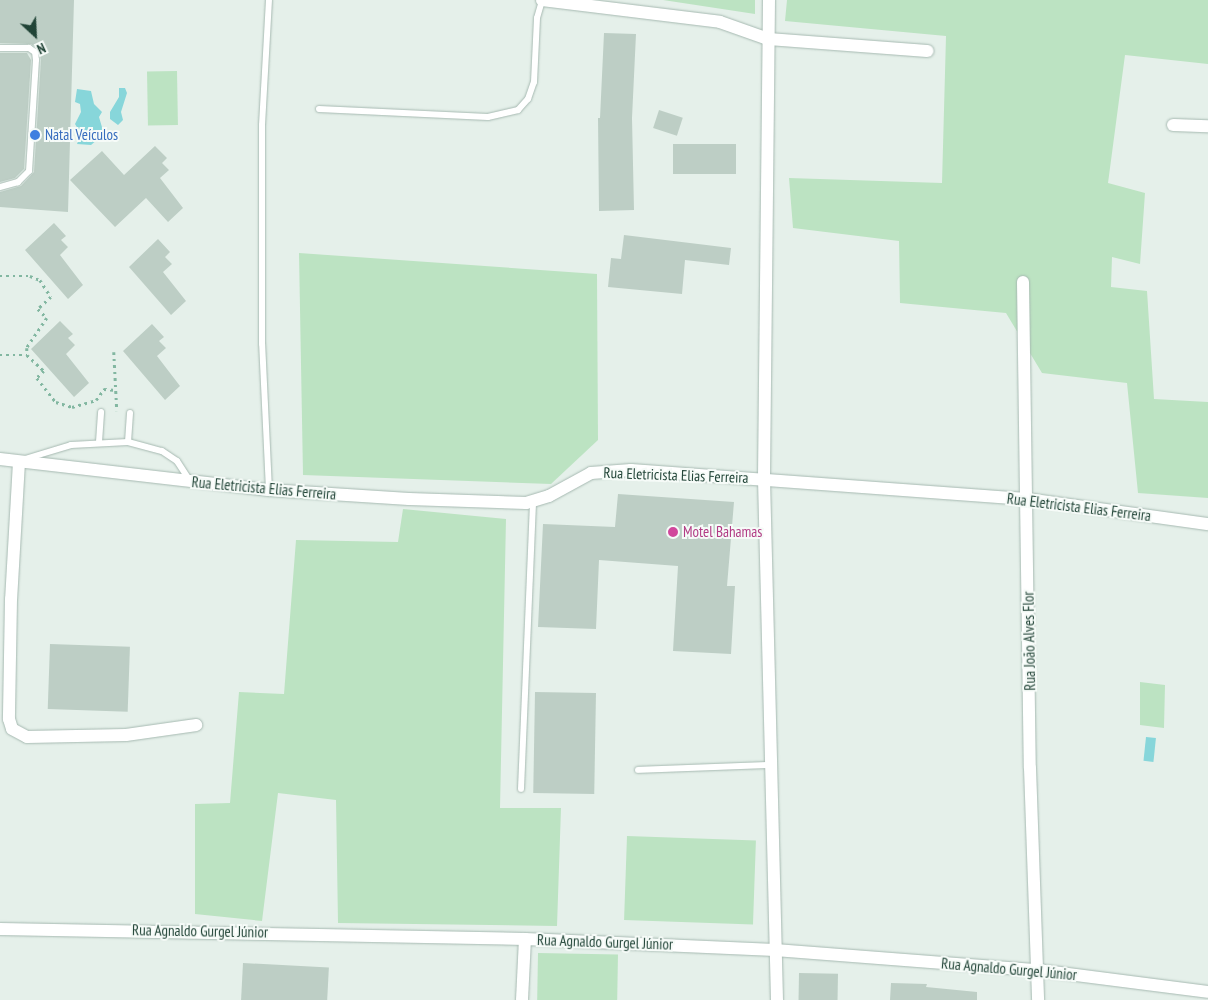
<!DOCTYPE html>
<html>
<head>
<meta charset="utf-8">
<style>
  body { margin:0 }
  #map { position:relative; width:1208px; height:1000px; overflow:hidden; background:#e5f0ea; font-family:"PT Sans Narrow",sans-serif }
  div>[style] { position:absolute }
  .green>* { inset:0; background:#bce3c2; transform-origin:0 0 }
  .water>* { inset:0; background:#87d6da; transform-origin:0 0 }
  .building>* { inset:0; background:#bdcec5; transform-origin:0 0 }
  .path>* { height:2.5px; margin-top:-1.25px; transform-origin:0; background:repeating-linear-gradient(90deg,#82b7a1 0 2.5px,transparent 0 6.5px) }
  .roads { filter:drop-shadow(0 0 1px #a6b9b1) drop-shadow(0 0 1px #a6b9b1) }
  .service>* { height:6px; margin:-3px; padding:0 3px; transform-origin:3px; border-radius:3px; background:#fff }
  .minor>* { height:12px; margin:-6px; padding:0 6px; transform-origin:6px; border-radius:6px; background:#fff }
  .dots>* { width:14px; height:14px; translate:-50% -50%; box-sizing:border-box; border:2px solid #f6fbf8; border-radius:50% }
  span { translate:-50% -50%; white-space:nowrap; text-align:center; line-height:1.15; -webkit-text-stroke:4px #f6fbf8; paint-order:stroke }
  .shop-label { font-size:15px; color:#366cbe }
  .left { translate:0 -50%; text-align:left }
  .street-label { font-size:15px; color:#214437 }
  .hotel-label { font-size:15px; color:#b23c85 }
  .north { position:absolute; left:10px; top:10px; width:50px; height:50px; -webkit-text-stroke:4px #f6fbf8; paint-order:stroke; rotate:155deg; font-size:14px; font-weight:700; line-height:20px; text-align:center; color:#214437 }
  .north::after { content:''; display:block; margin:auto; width:18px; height:22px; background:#214437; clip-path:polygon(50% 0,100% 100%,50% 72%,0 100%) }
</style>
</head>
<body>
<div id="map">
  <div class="green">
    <i style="clip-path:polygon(663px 0,755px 0,755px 14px)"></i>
    <i style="clip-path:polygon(787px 0,1208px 0,1208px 64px,1125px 55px,1108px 183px,1145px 193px,1140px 264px,1112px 257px,1111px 287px,1147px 291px,1154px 399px,1208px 402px,1208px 498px,1138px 493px,1127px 383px,1042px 373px,1006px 313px,900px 303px,899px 241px,793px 228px,789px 178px,942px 183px,946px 36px,785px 21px)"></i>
    <i style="left:177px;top:71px;width:54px;height:30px;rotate:89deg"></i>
    <i style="clip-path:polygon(299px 253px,597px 274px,598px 440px,551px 484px,303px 475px)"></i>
    <i style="clip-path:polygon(403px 509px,506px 519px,500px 808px,561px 808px,557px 926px,338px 923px,336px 800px,278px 793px,262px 921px,195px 914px,195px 804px,230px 803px,239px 692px,284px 694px,296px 540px,398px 542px)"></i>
    <i style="clip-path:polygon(1140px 682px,1165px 685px,1164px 728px,1140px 725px)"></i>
    <i style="left:627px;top:836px;width:129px;height:84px;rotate:2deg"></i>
    <i style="left:538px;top:953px;width:80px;height:47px;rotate:1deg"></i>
  </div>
  <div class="water">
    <i style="clip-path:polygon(119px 88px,125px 88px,127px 93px,121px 112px,123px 120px,118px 125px,110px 119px,110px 112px,119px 97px)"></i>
    <i style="clip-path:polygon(77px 89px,91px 91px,94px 104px,102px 112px,99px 117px,104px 134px,91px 145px,77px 144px,81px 134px,75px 124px,81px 112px,80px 104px,75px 102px)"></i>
    <i style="left:1146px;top:737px;width:10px;height:24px;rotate:6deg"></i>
  </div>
  <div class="building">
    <i style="clip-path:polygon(0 0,74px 0,68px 212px,0 207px,0 192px,21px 186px,34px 172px,41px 60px,39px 50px,31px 44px,0 43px)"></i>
    <i style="clip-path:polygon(604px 33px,636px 34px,632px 118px,634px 210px,599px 211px,598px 118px,600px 118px)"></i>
    <i style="clip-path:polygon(0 53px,27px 53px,31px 60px,24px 169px,15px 178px,0 182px)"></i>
    <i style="left:659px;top:110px;width:25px;height:19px;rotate:18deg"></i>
    <i style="left:736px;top:144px;width:30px;height:63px;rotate:90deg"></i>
    <i style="clip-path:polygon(155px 146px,167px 158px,162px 163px,169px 170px,160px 178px,183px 208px,168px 222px,146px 198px,115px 227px,70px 180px,102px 151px,124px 175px)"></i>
    <i style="clip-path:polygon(54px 223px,66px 236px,61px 240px,68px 247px,60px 255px,83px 285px,68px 299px,25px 250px)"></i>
    <i style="clip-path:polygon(624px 235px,731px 248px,729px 265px,685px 260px,682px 294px,608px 287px,611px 258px,621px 259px)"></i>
    <i style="clip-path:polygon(158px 239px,170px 252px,165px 257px,172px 264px,163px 272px,186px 301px,171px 315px,129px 267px)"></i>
    <i style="clip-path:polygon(60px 321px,73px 334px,68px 338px,75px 345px,66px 354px,89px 383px,74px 397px,31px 349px)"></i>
    <i style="clip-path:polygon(152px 324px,164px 337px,159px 341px,166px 348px,157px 356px,180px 386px,165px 400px,123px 351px)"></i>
    <i style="clip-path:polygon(618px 494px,734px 502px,727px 586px,735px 586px,731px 654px,673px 651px,678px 566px,599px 560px,596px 629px,538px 627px,543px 524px,615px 527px)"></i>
    <i style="left:50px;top:644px;width:80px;height:65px;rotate:2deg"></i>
    <i style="left:535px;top:692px;width:61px;height:101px;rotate:1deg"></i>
    <i style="left:243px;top:963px;width:86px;height:37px;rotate:3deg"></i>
    <i style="left:799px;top:973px;width:39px;height:27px;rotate:1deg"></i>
    <i style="clip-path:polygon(891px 983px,927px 984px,926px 987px,977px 992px,977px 1000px,890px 1000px)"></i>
  </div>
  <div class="path">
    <i style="left:0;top:276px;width:30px"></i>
    <i style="left:30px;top:276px;width:11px;rotate:22deg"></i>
    <i style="left:40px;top:280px;width:20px;rotate:57deg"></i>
    <i style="left:51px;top:297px;width:18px;rotate:137deg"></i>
    <i style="left:38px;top:309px;width:13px;rotate:45deg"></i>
    <i style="left:47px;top:318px;width:36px;rotate:124deg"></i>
    <i style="left:27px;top:348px;width:7px;rotate:90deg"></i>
    <i style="left:27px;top:355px;width:23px;rotate:43deg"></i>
    <i style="left:44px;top:371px;width:10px;rotate:135deg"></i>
    <i style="left:37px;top:378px;width:31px;rotate:52deg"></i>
    <i style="left:56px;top:402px;width:17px;rotate:17deg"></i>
    <i style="left:72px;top:407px;width:25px;rotate:-16deg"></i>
    <i style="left:96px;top:400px;width:14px;rotate:-54deg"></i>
    <i style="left:104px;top:389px;width:12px;rotate:5deg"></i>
    <i style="left:114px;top:352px;width:59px;rotate:87.1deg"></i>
    <i style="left:0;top:355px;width:27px"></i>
  </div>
  <div class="roads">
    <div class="service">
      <i style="left:0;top:48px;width:29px"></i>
      <i style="left:29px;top:48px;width:7px;rotate:34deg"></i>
      <i style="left:35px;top:52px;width:8px;rotate:83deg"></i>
      <i style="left:36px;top:60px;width:111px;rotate:93.6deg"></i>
      <i style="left:29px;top:171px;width:16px;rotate:135deg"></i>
      <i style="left:18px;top:182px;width:19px;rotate:164deg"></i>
      <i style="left:319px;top:109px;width:169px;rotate:2.7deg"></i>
      <i style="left:488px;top:117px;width:31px;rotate:-13deg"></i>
      <i style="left:518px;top:110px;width:15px;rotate:-48deg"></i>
      <i style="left:528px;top:99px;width:18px;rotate:-71deg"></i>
      <i style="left:534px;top:82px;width:64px;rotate:-87.3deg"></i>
      <i style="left:537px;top:18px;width:19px;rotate:-74deg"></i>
      <i style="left:99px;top:442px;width:30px;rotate:-86deg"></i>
      <i style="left:128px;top:442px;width:29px;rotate:-86deg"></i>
      <i style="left:25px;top:459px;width:48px;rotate:-16.9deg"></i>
      <i style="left:71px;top:445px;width:57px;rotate:-3deg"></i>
      <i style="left:128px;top:442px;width:35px;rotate:15deg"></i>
      <i style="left:162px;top:451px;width:18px;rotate:34deg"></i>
      <i style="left:177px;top:461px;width:24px;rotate:57deg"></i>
      <i style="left:269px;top:490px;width:146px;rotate:-92.7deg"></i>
      <i style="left:262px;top:344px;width:219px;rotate:-90deg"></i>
      <i style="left:262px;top:125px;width:125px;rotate:-86.8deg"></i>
      <i style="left:638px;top:770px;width:133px;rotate:-2.2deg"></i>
      <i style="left:521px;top:789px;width:287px;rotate:-87.6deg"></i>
    </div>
    <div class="minor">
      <i style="left:542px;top:0;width:179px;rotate:7deg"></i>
      <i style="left:720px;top:22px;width:51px;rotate:19.5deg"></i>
      <i style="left:768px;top:39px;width:160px;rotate:4.3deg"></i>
      <i style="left:769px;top:0;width:479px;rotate:90.6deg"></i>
      <i style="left:764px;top:479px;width:521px;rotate:88.57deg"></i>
      <i style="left:1173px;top:125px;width:35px;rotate:2deg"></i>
      <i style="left:1023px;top:282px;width:486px;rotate:89.2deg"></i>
      <i style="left:1030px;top:768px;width:232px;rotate:88deg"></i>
      <i style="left:0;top:459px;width:271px;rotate:6.6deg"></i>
      <i style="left:269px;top:490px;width:140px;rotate:3.7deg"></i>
      <i style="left:409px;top:499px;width:117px;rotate:2deg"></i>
      <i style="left:526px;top:503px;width:24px;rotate:-17deg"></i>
      <i style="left:549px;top:496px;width:48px;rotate:-28.7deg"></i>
      <i style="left:591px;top:473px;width:40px;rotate:-4.3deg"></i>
      <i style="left:631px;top:470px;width:397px;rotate:4.2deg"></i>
      <i style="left:1027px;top:499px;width:183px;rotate:7.9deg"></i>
      <i style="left:19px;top:462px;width:137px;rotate:93.3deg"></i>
      <i style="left:11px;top:599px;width:120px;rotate:91deg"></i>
      <i style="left:9px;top:719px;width:10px;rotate:73deg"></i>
      <i style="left:12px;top:729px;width:17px;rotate:28deg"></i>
      <i style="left:27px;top:737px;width:99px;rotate:-1.2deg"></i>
      <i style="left:126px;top:735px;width:71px;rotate:-8.1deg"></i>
      <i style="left:0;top:929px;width:525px;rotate:1.09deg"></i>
      <i style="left:525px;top:939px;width:250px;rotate:2.5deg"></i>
      <i style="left:775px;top:950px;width:263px;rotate:4.4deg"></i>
      <i style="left:1037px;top:970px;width:172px;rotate:7.3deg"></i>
      <i style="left:522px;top:1000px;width:61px;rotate:-87.2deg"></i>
    </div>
  </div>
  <div class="dots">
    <i style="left:35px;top:135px;background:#3f7fe0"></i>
    <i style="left:673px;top:532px;background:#d1479c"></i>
  </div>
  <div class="shop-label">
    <span class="left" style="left:45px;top:135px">Natal Veículos</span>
  </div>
  <div class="street-label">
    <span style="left:676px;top:475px;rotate:2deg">Rua Eletricista Elias Ferreira</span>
    <span style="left:264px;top:488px;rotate:5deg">Rua Eletricista Elias Ferreira</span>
    <span style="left:1079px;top:507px;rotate:7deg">Rua Eletricista Elias Ferreira</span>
    <span style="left:1029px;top:641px;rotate:-91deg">Rua João Alves Flor</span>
    <span style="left:200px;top:931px;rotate:1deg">Rua Agnaldo Gurgel Júnior</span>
    <span style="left:605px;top:942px;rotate:2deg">Rua Agnaldo Gurgel Júnior</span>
    <span style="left:1009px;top:969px;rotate:5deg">Rua Agnaldo Gurgel Júnior</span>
  </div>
  <div class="hotel-label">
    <span class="left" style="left:683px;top:532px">Motel Bahamas</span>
  </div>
  <div class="north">N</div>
</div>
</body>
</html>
